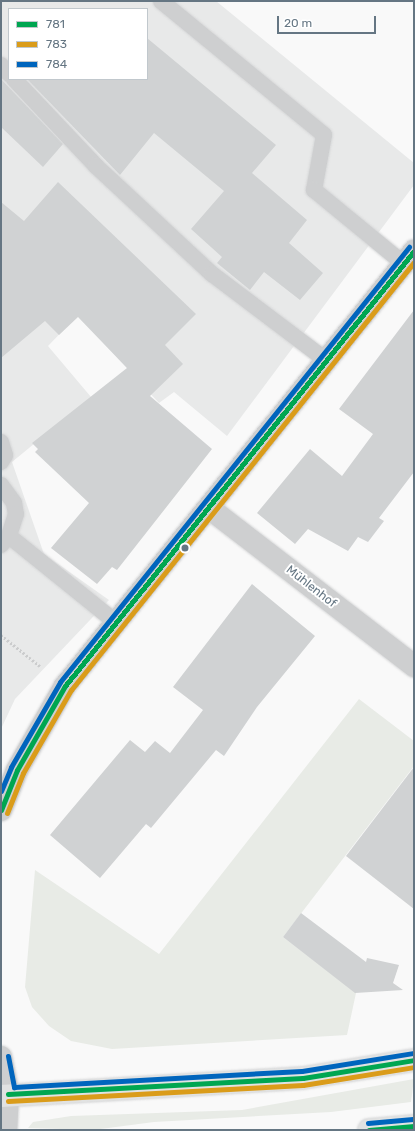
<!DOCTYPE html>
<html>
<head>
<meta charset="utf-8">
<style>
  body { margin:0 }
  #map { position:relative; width:415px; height:1131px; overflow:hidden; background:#f9f9f9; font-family:Rubik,sans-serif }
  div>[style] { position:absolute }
  .built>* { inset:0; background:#e8e9e9 }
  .green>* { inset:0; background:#e8ebe6 }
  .building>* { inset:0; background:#d0d2d3 }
  .path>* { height:2.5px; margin-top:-1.25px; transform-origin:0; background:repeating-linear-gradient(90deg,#cbcccd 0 2px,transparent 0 4px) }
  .roads { filter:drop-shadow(0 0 1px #d5d6d7) drop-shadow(0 0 1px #d5d6d7) }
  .lane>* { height:16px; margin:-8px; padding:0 8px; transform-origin:8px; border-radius:8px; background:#cecfd0 }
  .street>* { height:22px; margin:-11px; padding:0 11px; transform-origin:11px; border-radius:11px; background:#cecfd0 }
  .secondary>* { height:22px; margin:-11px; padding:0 11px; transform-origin:11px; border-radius:11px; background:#e1e2e2 }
  .bus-1>* { height:5px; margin:-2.5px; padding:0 2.5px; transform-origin:2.5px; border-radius:2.5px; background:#00a651 }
  .bus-2>* { height:5px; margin:-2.5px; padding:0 2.5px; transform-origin:2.5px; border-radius:2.5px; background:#da9c1a }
  .bus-3>* { height:5px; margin:-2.5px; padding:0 2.5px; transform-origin:2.5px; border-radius:2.5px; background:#0065bd }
  .dots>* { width:11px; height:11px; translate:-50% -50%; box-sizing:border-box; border:2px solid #fff; border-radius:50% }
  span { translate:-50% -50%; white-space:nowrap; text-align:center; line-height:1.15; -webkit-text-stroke:4px #fff; paint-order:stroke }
  .street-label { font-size:12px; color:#657683 }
  .frame { position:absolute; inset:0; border:2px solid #657683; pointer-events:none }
  .legend { position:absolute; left:8px; top:8px; width:140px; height:72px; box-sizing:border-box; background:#fff; border:1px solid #c1c8cd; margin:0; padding:5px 7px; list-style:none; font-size:12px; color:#657683 }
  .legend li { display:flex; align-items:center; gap:8px; height:20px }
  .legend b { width:20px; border:1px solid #c1c8cd }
  .scale { position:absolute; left:277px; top:16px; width:99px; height:18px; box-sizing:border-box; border:2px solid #657683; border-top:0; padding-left:5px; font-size:12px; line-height:14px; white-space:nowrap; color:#657683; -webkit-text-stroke:3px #fff; paint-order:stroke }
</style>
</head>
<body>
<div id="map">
  <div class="built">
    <i style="clip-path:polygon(evenodd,1px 1px,216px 1px,414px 163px,414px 185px,227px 436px,174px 392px,159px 403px,78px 315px,48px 346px,91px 397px,12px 462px,44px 554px,109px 600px,15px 699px,1px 729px,1px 1px,9px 9px,147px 9px,147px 79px,9px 79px,9px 9px)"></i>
  </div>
  <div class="green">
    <i style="clip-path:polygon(359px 699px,414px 741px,414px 766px,283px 937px,356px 993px,347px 1035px,112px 1049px,71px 1041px,49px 1026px,32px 1007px,25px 987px,35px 870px,159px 954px)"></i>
    <i style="clip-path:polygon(414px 1079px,411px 1102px,331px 1112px,154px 1122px,93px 1130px,28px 1128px,33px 1122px,71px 1116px,242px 1110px)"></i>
  </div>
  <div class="building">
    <i style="clip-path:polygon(147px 38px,276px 145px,252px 173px,307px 220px,289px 243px,323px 273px,300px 300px,264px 272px,250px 290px,217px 263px,222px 257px,191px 229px,224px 191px,154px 133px,120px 175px,27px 79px,147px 79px)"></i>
    <i style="clip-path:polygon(1px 79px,63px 144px,43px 167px,1px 127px)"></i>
    <i style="clip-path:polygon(58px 182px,196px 314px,165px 345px,183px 364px,150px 396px,212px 449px,117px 570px,112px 567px,97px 584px,51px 548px,89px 503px,35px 452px,38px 449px,32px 443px,127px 368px,78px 317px,59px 335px,45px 321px,1px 358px,1px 202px,24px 221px)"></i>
    <i style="clip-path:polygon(414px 310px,414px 472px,379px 518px,384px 521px,368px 542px,358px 537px,348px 551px,308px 529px,295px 544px,257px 513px,310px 449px,342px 476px,373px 434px,339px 409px)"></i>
    <i style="clip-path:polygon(252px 584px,315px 636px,257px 707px,224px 756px,216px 750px,151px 828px,146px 824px,100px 878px,50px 835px,130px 740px,145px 752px,155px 741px,170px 753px,203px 710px,173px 687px)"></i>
    <i style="clip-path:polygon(414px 767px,414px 909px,346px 856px)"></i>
    <i style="clip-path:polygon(301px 913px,366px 962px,367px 958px,399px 965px,393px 983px,403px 990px,355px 993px,283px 937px)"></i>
  </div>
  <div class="path">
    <i style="left:1px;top:635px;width:50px;rotate:38.5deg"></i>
  </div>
  <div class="roads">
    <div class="lane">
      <i style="left:161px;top:1px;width:211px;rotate:39.4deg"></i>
      <i style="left:324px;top:135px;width:56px;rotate:100.3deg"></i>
      <i style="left:314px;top:190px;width:117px;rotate:39.4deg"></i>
      <i style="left:1px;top:65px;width:12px;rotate:48deg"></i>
      <i style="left:14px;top:79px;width:120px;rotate:46.7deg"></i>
      <i style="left:96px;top:166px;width:158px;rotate:43deg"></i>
      <i style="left:212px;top:274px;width:144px;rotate:37.1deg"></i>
      <i style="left:1px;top:442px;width:14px;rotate:73deg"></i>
      <i style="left:5px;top:455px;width:8px;rotate:120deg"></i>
      <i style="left:1px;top:485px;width:22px;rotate:54deg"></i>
      <i style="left:14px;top:503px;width:11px;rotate:80deg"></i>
      <i style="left:16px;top:514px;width:23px;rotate:108deg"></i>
      <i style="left:9px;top:536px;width:12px;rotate:132deg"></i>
      <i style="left:9px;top:536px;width:140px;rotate:38.9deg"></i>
    </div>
    <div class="street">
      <i style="left:209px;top:508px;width:259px;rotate:37.6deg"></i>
      <i style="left:1px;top:810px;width:43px;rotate:-68.2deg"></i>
      <i style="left:17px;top:770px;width:97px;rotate:-60.3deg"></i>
      <i style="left:65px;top:686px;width:558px;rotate:-51.26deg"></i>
      <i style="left:1px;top:1057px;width:38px;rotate:79deg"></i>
      <i style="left:8px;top:1094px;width:36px;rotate:93deg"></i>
    </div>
    <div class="secondary">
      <i style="left:1px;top:1096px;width:303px;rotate:-3.4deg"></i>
      <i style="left:303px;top:1078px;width:112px;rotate:-9.2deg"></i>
      <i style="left:369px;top:1130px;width:45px;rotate:-5.1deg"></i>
    </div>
  </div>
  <div class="bus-1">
    <i style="left:1px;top:810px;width:43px;rotate:-68.2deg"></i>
    <i style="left:17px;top:770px;width:97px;rotate:-60.3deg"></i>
    <i style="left:65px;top:686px;width:558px;rotate:-51.26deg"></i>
    <i style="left:8px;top:1094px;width:295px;rotate:-3.1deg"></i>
    <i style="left:303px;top:1078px;width:112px;rotate:-9.2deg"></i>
    <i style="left:369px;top:1130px;width:45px;rotate:-5.1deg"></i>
  </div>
  <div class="bus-2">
    <i style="left:7px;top:813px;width:43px;rotate:-68.2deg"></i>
    <i style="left:23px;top:773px;width:96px;rotate:-60deg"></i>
    <i style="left:71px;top:690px;width:548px;rotate:-51.29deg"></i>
    <i style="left:8px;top:1101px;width:295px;rotate:-3.1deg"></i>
    <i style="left:303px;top:1085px;width:112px;rotate:-9.2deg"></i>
  </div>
  <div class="bus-3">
    <i style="left:1px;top:791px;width:26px;rotate:-67deg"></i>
    <i style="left:11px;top:767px;width:98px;rotate:-60deg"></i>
    <i style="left:60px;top:682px;width:558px;rotate:-51.26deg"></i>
    <i style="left:8px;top:1056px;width:32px;rotate:79deg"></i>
    <i style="left:14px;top:1087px;width:288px;rotate:-3.2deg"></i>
    <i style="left:302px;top:1071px;width:112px;rotate:-9.2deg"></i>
    <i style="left:368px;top:1123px;width:45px;rotate:-5.1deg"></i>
  </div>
  <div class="dots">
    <i style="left:185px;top:548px;background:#657683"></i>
  </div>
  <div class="street-label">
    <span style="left:311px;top:587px;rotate:38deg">Mühlenhof</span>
  </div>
  <div class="frame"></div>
  <ul class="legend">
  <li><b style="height:5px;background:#00a651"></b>781</li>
  <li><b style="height:5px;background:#da9c1a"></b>783</li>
  <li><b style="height:5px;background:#0065bd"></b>784</li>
  </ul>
  <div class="scale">20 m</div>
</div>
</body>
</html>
